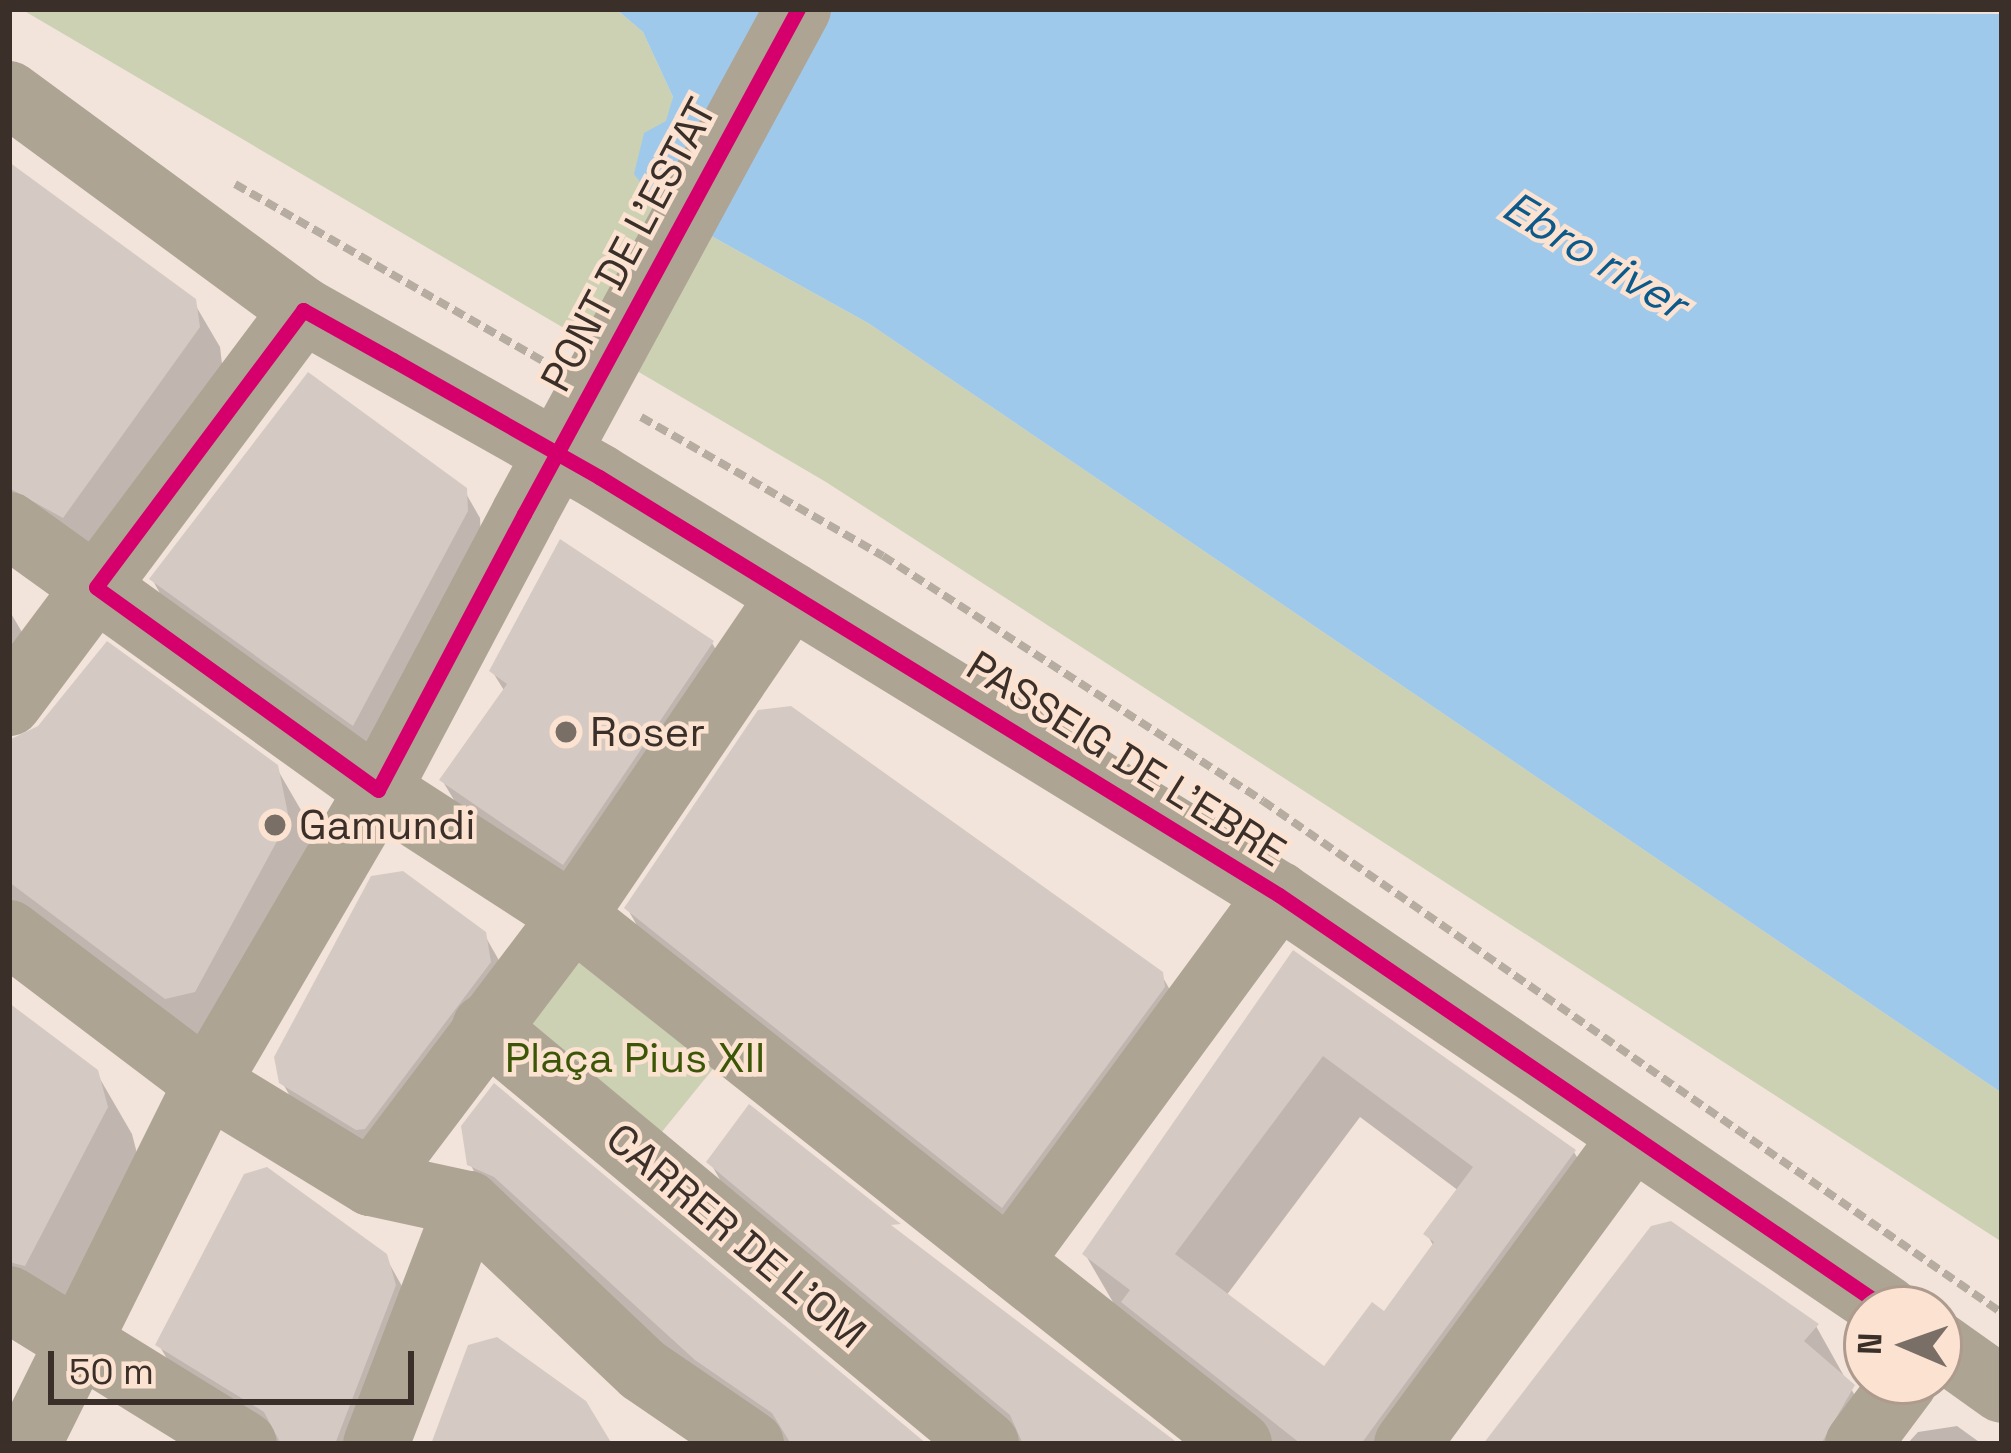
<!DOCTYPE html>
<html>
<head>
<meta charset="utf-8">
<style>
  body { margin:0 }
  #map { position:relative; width:2011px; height:1453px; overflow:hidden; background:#f2e4db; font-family:"Space Grotesk",sans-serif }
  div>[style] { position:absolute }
  .green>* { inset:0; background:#cbd1b2; transform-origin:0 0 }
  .water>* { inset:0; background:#9fc9eb }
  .shadow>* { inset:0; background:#0003 }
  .building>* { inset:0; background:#d5cac3 }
  .path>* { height:8px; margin-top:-4px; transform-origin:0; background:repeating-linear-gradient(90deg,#b6aca0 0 12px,transparent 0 18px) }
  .minor>* { height:66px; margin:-33px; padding:0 33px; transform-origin:33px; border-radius:33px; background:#aea494 }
  .minor-bridge>* { height:66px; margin:-33px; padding:0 33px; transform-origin:33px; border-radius:33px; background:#aea494 }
  .cycleway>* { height:15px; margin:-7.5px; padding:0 7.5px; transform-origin:7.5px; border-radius:7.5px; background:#d6006c }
  .dots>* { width:33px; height:33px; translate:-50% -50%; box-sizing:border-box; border:6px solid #fce2d1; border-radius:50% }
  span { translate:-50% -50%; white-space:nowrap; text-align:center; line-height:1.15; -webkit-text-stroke:9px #fce2d1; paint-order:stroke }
  .street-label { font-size:42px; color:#3a3029 }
  .poi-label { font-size:42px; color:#3a3029 }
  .left { translate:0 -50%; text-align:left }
  .park-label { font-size:42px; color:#3b5606 }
  .water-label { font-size:45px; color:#0b5a8b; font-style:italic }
  .frame { position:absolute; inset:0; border:12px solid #3a3029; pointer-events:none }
  .north { position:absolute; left:1843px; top:1285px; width:120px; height:120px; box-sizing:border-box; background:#fce2d1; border:3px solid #ae9b8e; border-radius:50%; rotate:272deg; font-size:33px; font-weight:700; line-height:48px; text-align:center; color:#3a3029 }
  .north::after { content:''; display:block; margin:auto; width:42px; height:54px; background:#7a6f67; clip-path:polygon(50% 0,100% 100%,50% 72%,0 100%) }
  .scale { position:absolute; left:48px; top:1351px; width:366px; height:54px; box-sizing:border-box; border:6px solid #3a3029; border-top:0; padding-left:15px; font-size:36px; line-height:42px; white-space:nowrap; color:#3a3029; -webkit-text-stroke:9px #fce2d1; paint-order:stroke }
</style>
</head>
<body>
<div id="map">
  <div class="green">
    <i style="clip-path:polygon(21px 9px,616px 9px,643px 32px,673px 97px,659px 207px,868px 323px,2002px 1093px,2002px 1242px,826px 482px)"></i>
    <i style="left:573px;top:916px;width:205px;height:142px;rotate:39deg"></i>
  </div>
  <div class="water">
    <i style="clip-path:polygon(616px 9px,2002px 14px,2002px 1093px,868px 323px,659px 207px,634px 174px,644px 133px,666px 121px,673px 97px,643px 32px)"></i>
  </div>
  <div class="shadow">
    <i style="clip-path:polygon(9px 165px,193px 301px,220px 347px,223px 372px,89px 560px,9px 543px)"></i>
    <i style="clip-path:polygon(464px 490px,480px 518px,481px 539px,369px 750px,167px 606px,152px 579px)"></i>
    <i style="clip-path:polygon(9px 610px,26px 639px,9px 690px)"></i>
    <i style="clip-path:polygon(712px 643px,730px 673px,580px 893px,460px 810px,442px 780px,505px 692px,492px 671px)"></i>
    <i style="clip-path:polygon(9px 744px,276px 767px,305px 817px,316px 869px,195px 1047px,9px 907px)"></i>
    <i style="clip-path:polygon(627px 908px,1161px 974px,1193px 1031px,1035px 1262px,659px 964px)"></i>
    <i style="clip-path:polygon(484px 934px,509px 978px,390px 1170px,307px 1126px,282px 1082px)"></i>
    <i style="clip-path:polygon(evenodd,1294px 954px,1574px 1152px,1610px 1214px,1443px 1444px,1262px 1444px,1121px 1316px,1085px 1254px,1294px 954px,1360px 1117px,1459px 1191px,1427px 1234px,1434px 1247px,1384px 1315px,1325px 1370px,1226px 1296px,1360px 1117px)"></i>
    <i style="clip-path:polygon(9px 1007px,96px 1072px,132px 1134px,141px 1169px,60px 1325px,9px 1330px)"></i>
    <i style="clip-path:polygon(750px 1108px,907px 1241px,1172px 1444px,1022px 1444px,733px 1203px,710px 1162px)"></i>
    <i style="clip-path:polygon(465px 1126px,923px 1444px,785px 1444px,721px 1400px,493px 1205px,470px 1164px)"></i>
    <i style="clip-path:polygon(385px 1256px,421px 1320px,394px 1444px,254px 1444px,195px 1407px,159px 1345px)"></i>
    <i style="clip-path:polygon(1816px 1326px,1882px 1444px,1487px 1444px)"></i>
    <i style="clip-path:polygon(1957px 1426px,1982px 1444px,1907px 1444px,1918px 1432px)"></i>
  </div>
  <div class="building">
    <i style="clip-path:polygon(9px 162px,196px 299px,200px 327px,63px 518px,9px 488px)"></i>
    <i style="clip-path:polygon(308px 372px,467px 488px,468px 511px,353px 726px,149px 579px)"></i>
    <i style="clip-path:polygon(560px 539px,714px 641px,563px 865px,439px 780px,507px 684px,489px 671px)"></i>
    <i style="clip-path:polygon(107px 641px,278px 765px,289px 819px,195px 992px,165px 999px,9px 882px,9px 740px,38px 726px)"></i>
    <i style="clip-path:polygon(791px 706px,1163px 972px,1165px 987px,1002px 1208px,624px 908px,758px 710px)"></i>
    <i style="clip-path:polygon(403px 871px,486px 932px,491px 962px,365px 1129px,356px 1130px,279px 1083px,274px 1057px,371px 876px)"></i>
    <i style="clip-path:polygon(evenodd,1293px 950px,1576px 1150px,1361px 1444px,1301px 1444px,1121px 1302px,1130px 1290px,1082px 1254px,1293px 950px,1323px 1056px,1473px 1167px,1423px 1234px,1434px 1242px,1384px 1311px,1372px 1302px,1324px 1366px,1175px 1254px,1323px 1056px)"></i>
    <i style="clip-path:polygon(9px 1003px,98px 1070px,108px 1107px,25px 1266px,9px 1262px)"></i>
    <i style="clip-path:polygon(494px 1083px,927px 1444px,791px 1444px,772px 1413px,695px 1360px,494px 1177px,467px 1165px,461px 1126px)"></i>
    <i style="clip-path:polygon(749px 1104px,901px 1224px,891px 1225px,1179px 1444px,1023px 1444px,1010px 1415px,706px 1162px)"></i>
    <i style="clip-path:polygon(267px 1167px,387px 1254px,396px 1285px,335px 1444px,281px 1444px,264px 1412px,155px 1345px,244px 1174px)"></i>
    <i style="clip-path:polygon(1671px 1221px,1819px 1324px,1804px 1341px,1855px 1385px,1821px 1444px,1483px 1444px,1651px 1226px)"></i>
    <i style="clip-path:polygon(497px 1337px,586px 1401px,612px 1444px,431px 1444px,468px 1345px)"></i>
  </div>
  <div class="path">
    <i style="left:235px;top:184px;width:357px;rotate:29.9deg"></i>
    <i style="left:641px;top:417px;width:279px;rotate:29.9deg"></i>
    <i style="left:883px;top:556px;width:452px;rotate:32.8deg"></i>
    <i style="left:1263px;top:801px;width:899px;rotate:34.72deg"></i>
  </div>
  <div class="minor">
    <i style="left:9px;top:94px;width:365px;rotate:36.3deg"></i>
    <i style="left:303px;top:310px;width:340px;rotate:29.4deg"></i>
    <i style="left:599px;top:477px;width:798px;rotate:31.58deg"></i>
    <i style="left:1279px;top:895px;width:736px;rotate:34.25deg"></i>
    <i style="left:9px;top:525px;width:454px;rotate:35.7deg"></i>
    <i style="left:378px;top:790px;width:232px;rotate:32.9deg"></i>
    <i style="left:573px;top:916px;width:850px;rotate:38.41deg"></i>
    <i style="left:9px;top:703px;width:491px;rotate:-53.2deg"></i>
    <i style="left:9px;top:933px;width:248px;rotate:37.1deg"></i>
    <i style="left:207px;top:1083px;width:192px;rotate:31.4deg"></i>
    <i style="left:371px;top:1183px;width:99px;rotate:12.2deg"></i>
    <i style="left:485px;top:1027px;width:652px;rotate:39.77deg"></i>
    <i style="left:371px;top:1183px;width:335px;rotate:-52.9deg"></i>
    <i style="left:573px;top:916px;width:388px;rotate:-55.8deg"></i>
    <i style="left:468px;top:1204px;width:241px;rotate:43.5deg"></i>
    <i style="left:643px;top:1370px;width:131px;rotate:34.4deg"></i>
    <i style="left:1009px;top:1262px;width:456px;rotate:-53.7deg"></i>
    <i style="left:9px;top:1299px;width:276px;rotate:31.7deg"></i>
    <i style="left:1939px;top:1345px;width:77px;rotate:35.5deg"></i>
    <i style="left:28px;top:1444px;width:403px;rotate:-63.6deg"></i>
    <i style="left:207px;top:1083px;width:339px;rotate:-59.7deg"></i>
    <i style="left:378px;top:790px;width:312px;rotate:-62.1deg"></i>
    <i style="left:376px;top:1444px;width:257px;rotate:-69deg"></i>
    <i style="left:1407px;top:1444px;width:380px;rotate:-53.7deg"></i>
    <i style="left:1858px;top:1444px;width:79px;rotate:-53.3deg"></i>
  </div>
  <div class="minor-bridge">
    <i style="left:524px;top:514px;width:575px;rotate:-61.52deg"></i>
  </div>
  <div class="cycleway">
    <i style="left:798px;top:9px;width:575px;rotate:118.48deg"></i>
    <i style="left:524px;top:514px;width:312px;rotate:117.9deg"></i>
    <i style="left:378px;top:790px;width:347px;rotate:-144.3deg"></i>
    <i style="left:96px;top:587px;width:346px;rotate:-53.2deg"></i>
    <i style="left:303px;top:310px;width:103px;rotate:29.1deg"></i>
    <i style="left:393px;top:360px;width:237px;rotate:29.6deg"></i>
    <i style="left:599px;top:477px;width:798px;rotate:31.58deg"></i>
    <i style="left:1279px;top:895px;width:736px;rotate:34.25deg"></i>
  </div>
  <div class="dots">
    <i style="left:566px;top:732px;background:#7a6f67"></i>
    <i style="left:275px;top:825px;background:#7a6f67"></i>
  </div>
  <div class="street-label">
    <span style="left:629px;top:245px;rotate:-62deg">PONT DE L'ESTAT</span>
    <span style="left:1126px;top:759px;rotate:32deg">PASSEIG DE L'EBRE</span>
    <span style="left:736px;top:1236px;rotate:40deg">CARRER DE L'OM</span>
  </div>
  <div class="poi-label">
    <span class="left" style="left:590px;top:732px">Roser</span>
    <span class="left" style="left:299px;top:825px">Gamundi</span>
  </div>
  <div class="park-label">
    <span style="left:635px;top:1058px">Plaça Pius XII</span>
  </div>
  <div class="water-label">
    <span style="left:1595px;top:255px;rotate:31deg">Ebro river</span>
  </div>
  <div class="frame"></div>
  <div class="north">N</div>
  <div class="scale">50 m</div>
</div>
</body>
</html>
